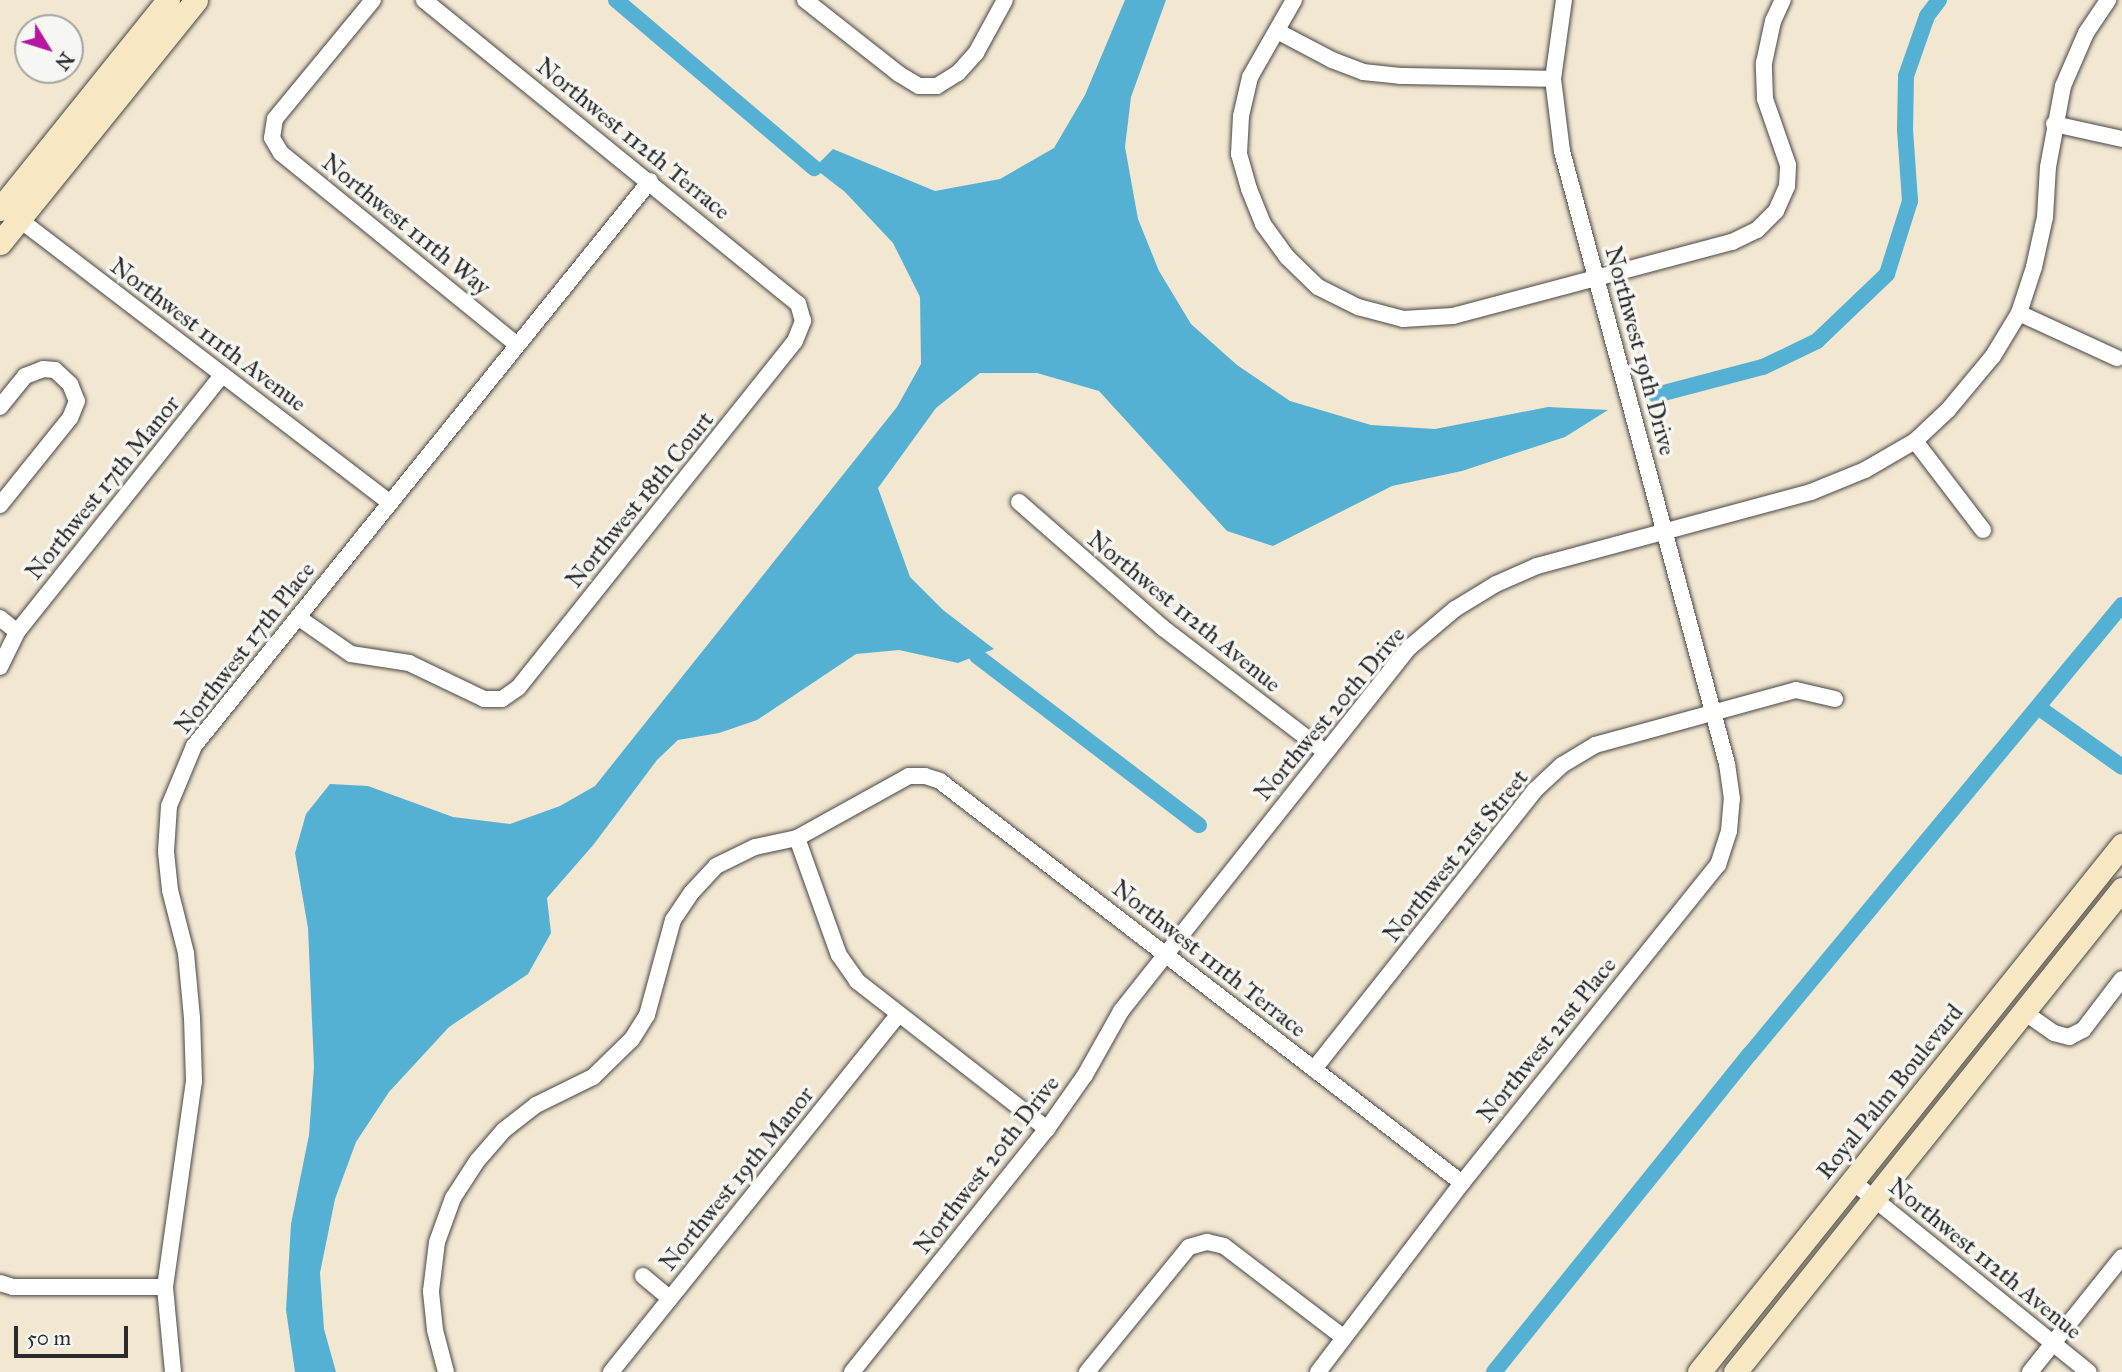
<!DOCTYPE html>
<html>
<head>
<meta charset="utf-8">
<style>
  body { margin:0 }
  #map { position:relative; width:2122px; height:1372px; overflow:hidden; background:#f2e7d1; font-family:"IM FELL Great Primer",serif }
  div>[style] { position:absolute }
  .water>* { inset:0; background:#55b1d3 }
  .canal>* { height:16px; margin:-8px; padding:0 8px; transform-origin:8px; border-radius:8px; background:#55b1d3 }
  .roads { filter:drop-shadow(0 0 2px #494744) drop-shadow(0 0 2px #494744) }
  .street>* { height:16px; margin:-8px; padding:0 8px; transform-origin:8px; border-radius:8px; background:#fff }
  .secondary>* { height:23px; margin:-11.5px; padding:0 11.5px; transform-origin:11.5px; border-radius:11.5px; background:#f7e8c3 }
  span { translate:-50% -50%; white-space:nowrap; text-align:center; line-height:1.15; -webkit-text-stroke:7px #f6f6f2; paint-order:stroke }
  .street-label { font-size:24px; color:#2b2b2b }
  .north { position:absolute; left:14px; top:14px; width:70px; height:70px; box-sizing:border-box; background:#f6f6f2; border:2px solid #a5a5a2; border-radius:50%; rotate:128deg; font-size:19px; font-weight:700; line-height:28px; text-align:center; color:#2b2b2b }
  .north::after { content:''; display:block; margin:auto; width:24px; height:32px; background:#b5179e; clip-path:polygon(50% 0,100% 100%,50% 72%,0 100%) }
  .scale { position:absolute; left:14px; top:1326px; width:114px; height:32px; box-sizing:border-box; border:4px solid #2b2b2b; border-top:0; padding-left:9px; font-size:21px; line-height:24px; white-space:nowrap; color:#2b2b2b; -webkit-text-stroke:5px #f6f6f2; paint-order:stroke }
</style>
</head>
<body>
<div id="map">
  <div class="water">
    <i style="clip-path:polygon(1125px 0,1166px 0,1131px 97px,1125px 147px,1138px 219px,1159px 271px,1191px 324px,1237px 365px,1290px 401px,1371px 425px,1435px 429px,1548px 407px,1608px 410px,1565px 437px,1462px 471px,1392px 486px,1273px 546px,1227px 531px,1099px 391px,1037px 373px,980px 373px,936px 408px,878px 488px,910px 577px,943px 610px,994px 649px,958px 663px,899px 650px,856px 654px,757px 720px,719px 733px,678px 740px,657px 760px,594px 844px,547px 898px,551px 933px,528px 974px,449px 1027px,389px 1092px,356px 1142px,335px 1199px,320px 1273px,324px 1329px,336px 1372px,295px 1372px,286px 1310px,291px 1224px,309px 1135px,314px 1067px,308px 928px,295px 853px,306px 814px,330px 784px,368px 786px,453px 817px,510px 824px,560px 806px,595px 786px,897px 407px,921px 364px,920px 297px,893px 243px,845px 192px,814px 168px,833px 149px,935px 191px,1000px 179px,1054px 148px,1085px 95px)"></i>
  </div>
  <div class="canal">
    <i style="left:616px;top:0;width:260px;rotate:40.3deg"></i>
    <i style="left:1656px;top:395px;width:111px;rotate:-14.7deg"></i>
    <i style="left:1763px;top:367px;width:60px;rotate:-25.7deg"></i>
    <i style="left:1817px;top:341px;width:97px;rotate:-43.7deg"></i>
    <i style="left:1887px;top:274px;width:77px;rotate:-72.5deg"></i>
    <i style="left:1910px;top:201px;width:71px;rotate:-94deg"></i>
    <i style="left:1905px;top:130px;width:54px;rotate:-88.9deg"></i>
    <i style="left:1906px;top:76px;width:64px;rotate:-70.7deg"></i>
    <i style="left:1927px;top:16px;width:20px;rotate:-53deg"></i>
    <i style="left:977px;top:656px;width:279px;rotate:37.3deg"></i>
    <i style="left:2038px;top:707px;width:103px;rotate:35.5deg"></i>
    <i style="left:1494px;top:1372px;width:408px;rotate:-51.2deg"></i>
    <i style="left:1750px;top:1054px;width:583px;rotate:-50.36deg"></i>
  </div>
  <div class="roads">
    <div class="street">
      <i style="left:373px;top:0;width:154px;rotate:129.5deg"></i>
      <i style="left:275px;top:119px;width:19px;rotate:99deg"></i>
      <i style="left:272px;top:138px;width:17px;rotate:59deg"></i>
      <i style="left:281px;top:153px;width:303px;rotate:39.1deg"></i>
      <i style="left:805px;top:0;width:120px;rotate:38.2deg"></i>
      <i style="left:899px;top:74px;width:23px;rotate:31deg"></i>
      <i style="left:919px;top:86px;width:18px"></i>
      <i style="left:937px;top:86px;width:25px;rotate:-32deg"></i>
      <i style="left:958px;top:73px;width:27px;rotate:-48deg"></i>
      <i style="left:976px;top:53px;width:60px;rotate:-61.3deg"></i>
      <i style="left:1294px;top:0;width:89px;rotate:119.7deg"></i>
      <i style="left:1250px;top:77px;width:40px;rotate:103deg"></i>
      <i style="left:1241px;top:116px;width:38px;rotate:93deg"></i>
      <i style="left:1239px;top:154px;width:36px;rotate:74deg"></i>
      <i style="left:1249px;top:189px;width:38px;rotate:68deg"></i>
      <i style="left:1263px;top:224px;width:41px;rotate:54deg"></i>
      <i style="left:1287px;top:257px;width:43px;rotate:44.1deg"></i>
      <i style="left:1318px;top:287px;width:45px;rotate:26.6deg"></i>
      <i style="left:1358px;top:307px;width:47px;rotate:14.9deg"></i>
      <i style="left:1403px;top:319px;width:50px;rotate:-3.4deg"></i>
      <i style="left:1453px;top:316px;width:289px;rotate:-14.9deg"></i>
      <i style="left:1732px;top:242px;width:28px;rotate:-26deg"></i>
      <i style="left:1757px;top:230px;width:27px;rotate:-45deg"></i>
      <i style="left:1776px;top:211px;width:27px;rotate:-66deg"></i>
      <i style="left:1787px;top:186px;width:21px;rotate:-87deg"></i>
      <i style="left:1788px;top:165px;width:70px;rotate:-109.2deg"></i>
      <i style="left:1765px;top:99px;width:36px;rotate:-92deg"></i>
      <i style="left:1764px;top:63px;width:43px;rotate:-77.9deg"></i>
      <i style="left:1773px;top:21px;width:23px;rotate:-65deg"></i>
      <i style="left:1277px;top:31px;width:62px;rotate:27.8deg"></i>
      <i style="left:1332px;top:60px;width:33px;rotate:21deg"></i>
      <i style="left:1363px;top:72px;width:37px;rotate:6deg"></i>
      <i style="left:1400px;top:76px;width:153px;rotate:1.1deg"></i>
      <i style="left:2054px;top:124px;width:70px;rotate:12.4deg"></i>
      <i style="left:11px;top:213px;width:474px;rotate:37.4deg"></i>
      <i style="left:2019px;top:313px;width:108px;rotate:24.7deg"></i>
      <i style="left:0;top:407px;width:40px;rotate:-51deg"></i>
      <i style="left:25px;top:376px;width:19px;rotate:-21deg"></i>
      <i style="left:43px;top:369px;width:12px;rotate:5deg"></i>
      <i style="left:55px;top:370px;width:21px;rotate:43deg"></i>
      <i style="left:70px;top:384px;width:18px;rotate:68deg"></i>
      <i style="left:77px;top:401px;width:18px;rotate:112deg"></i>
      <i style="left:70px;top:418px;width:112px;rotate:128.8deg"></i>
      <i style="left:1915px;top:441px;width:112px;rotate:52.6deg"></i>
      <i style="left:1019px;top:502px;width:191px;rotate:41.2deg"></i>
      <i style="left:1163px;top:628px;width:204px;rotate:37.4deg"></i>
      <i style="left:0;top:618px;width:22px;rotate:39deg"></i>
      <i style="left:299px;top:618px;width:63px;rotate:34.7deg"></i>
      <i style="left:351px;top:654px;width:59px;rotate:8.8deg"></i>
      <i style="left:409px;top:663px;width:83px;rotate:25.6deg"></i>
      <i style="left:484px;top:699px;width:18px"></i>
      <i style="left:502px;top:699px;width:19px;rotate:-35deg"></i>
      <i style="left:518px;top:688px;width:444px;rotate:-51.4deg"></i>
      <i style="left:795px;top:341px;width:22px;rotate:-68deg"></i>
      <i style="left:803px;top:321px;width:18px;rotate:-106deg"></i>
      <i style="left:798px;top:304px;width:482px;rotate:-140.9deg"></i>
      <i style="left:0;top:667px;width:39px;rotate:-64deg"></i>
      <i style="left:17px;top:632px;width:329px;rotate:-51.4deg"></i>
      <i style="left:797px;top:838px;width:124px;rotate:70.3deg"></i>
      <i style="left:839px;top:955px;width:32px;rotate:55deg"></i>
      <i style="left:857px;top:981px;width:241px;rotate:37.9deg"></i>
      <i style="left:2024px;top:1012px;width:37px;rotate:35deg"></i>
      <i style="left:2054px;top:1033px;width:16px;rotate:15deg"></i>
      <i style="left:2069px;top:1037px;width:16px;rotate:-27deg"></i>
      <i style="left:2083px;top:1030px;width:64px;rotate:-52.6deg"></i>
      <i style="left:1314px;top:1069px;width:355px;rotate:-51.6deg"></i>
      <i style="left:1534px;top:791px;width:38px;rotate:-43deg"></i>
      <i style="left:1562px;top:765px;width:39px;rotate:-31deg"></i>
      <i style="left:1595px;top:745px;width:208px;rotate:-15.3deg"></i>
      <i style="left:1796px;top:690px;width:40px;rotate:13deg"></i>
      <i style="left:1852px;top:1181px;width:304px;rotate:38.9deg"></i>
      <i style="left:643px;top:1276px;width:35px;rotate:40deg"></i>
      <i style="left:0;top:1283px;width:14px;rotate:17deg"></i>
      <i style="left:13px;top:1287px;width:152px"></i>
      <i style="left:173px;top:1372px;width:85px;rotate:-95.4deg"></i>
      <i style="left:165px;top:1287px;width:208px;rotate:-82deg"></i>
      <i style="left:194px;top:1081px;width:63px;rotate:-91.8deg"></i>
      <i style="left:192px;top:1018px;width:65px;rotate:-95.3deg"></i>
      <i style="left:186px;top:953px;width:65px;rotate:-104.3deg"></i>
      <i style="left:170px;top:890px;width:39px;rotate:-96deg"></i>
      <i style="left:166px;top:851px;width:45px;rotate:-86.2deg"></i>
      <i style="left:169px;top:806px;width:65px;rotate:-67.4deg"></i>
      <i style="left:194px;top:746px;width:726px;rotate:-51.09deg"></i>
      <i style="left:446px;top:1372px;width:43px;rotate:-104.7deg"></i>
      <i style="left:435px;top:1330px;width:39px;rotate:-96deg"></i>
      <i style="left:431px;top:1291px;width:49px;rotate:-83deg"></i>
      <i style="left:437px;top:1242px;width:47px;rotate:-70deg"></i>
      <i style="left:453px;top:1198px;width:44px;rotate:-57deg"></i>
      <i style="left:477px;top:1161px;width:41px;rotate:-48.9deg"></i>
      <i style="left:504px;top:1130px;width:41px;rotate:-38deg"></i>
      <i style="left:536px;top:1105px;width:64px;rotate:-26.2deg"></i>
      <i style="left:593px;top:1077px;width:54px;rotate:-44.3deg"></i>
      <i style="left:632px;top:1039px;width:28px;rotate:-58deg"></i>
      <i style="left:647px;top:1015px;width:98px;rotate:-74.7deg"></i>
      <i style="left:673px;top:920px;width:34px;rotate:-56deg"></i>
      <i style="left:692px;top:892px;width:35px;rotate:-47deg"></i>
      <i style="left:716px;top:866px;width:43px;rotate:-26deg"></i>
      <i style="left:755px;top:847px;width:43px;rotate:-12.1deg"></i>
      <i style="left:797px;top:838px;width:128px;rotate:-29deg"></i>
      <i style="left:909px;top:776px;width:16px"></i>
      <i style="left:925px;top:776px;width:16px;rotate:18deg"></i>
      <i style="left:940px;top:781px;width:659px;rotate:37.6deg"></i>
      <i style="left:611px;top:1372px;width:458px;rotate:-51.2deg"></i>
      <i style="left:852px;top:1372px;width:312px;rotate:-51.3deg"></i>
      <i style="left:1047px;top:1129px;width:66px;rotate:-54.9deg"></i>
      <i style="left:1085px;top:1075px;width:73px;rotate:-60.6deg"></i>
      <i style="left:1121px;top:1011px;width:465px;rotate:-51.6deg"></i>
      <i style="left:1410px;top:647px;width:59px;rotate:-40.2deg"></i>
      <i style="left:1455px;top:609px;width:48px;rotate:-31.4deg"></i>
      <i style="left:1496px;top:584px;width:45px;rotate:-23.7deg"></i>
      <i style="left:1537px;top:566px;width:284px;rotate:-15.1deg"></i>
      <i style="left:1811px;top:492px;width:58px;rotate:-22.2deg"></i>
      <i style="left:1865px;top:470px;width:58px;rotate:-30.1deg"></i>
      <i style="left:1915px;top:441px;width:45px;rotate:-43.2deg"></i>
      <i style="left:1948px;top:410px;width:70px;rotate:-50.2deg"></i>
      <i style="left:1993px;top:356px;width:50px;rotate:-58.8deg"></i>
      <i style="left:2019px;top:313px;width:48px;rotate:-71.9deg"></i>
      <i style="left:2034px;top:267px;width:51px;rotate:-77.6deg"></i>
      <i style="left:2045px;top:217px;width:50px;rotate:-86.6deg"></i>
      <i style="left:2048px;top:167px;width:82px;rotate:-79.5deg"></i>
      <i style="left:2063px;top:86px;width:58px;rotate:-66.5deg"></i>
      <i style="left:2086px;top:33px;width:40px;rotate:-56deg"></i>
      <i style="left:1087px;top:1372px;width:161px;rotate:-50.8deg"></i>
      <i style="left:1189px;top:1247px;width:19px;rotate:-16deg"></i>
      <i style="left:1207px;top:1242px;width:17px;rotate:13deg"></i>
      <i style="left:1224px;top:1246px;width:150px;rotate:37.4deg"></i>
      <i style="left:1318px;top:1372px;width:238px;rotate:-52.7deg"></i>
      <i style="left:1462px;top:1183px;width:408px;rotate:-51.2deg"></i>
      <i style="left:1718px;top:865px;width:36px;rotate:-72deg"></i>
      <i style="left:1729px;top:831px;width:32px;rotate:-85deg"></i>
      <i style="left:1732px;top:799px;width:35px;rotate:-98deg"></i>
      <i style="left:1727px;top:764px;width:635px;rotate:-105.07deg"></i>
      <i style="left:1562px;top:151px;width:73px;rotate:-97.1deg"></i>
      <i style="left:1553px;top:79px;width:80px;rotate:-82.1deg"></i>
      <i style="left:2030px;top:1372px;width:147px;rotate:-51.3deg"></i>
    </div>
    <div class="secondary">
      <i style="left:0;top:209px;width:268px;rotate:-51.2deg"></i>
      <i style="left:0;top:243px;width:312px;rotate:-51.1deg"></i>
      <i style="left:1699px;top:1372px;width:676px;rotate:-51.25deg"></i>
      <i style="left:1735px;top:1372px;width:619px;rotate:-51.3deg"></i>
    </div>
  </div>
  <div class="street-label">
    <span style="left:633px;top:139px;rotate:39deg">Northwest 112th Terrace</span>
    <span style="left:406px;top:225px;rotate:39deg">Northwest 111th Way</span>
    <span style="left:208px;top:335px;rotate:37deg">Northwest 111th Avenue</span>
    <span style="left:1640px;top:351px;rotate:75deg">Northwest 19th Drive</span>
    <span style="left:103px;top:488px;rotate:-51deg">Northwest 17th Manor</span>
    <span style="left:640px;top:500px;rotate:-51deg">Northwest 18th Court</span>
    <span style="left:1184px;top:612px;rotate:39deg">Northwest 112th Avenue</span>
    <span style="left:245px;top:648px;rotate:-52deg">Northwest 17th Place</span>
    <span style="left:1330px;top:714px;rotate:-50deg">Northwest 20th Drive</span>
    <span style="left:1456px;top:856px;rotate:-51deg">Northwest 21st Street</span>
    <span style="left:1209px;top:959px;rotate:38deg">Northwest 111th Terrace</span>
    <span style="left:1547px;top:1040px;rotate:-51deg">Northwest 21st Place</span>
    <span style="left:1890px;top:1092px;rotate:-51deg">Royal Palm Boulevard</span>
    <span style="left:987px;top:1165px;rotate:-52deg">Northwest 20th Drive</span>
    <span style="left:737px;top:1179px;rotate:-51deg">Northwest 19th Manor</span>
    <span style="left:1985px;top:1259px;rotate:39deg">Northwest 112th Avenue</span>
  </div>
  <div class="north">N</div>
  <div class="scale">50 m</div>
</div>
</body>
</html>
